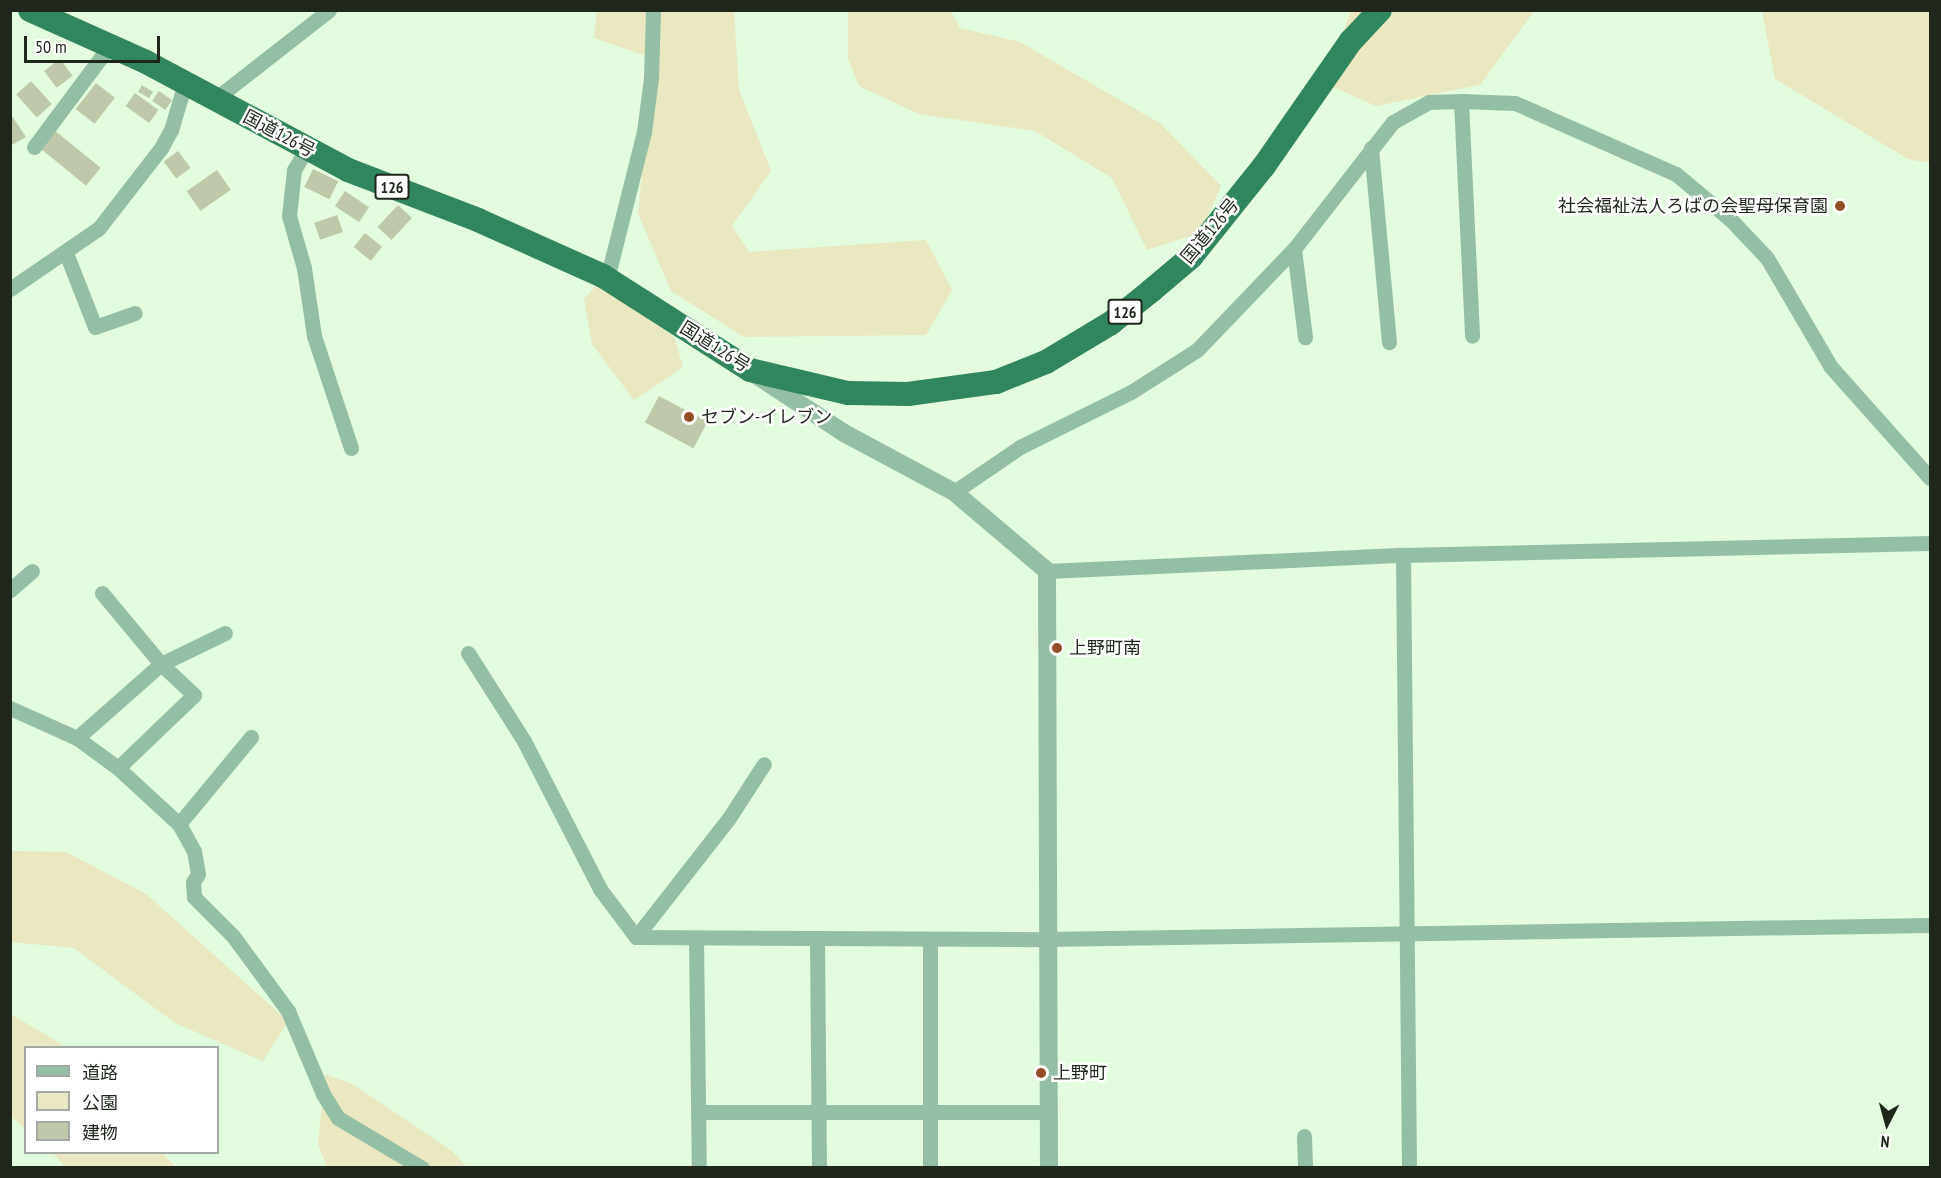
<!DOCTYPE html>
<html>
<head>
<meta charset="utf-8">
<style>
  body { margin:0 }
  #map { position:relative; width:1941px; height:1178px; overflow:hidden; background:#e3fbde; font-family:"PT Sans Narrow","Noto Sans JP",sans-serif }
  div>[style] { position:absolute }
  .green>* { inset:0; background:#eae7c3 }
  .building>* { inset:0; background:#bfc9a9; transform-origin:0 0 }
  .minor>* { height:15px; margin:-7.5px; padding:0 7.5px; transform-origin:7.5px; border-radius:7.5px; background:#94bfa6 }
  .tertiary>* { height:18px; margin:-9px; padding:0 9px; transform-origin:9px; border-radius:9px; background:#94bfa6 }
  .trunk>* { height:24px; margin:-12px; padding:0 12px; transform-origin:12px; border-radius:12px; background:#30865e }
  .dots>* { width:16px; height:16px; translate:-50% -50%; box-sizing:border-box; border:3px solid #fff; border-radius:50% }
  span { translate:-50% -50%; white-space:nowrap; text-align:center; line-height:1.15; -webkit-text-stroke:5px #fff; paint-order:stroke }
  .shield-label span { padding:2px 4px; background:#fff; border:2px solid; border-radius:4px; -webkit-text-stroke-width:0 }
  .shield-label { font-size:16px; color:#1f271d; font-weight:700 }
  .street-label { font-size:18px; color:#1f271d }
  .poi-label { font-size:18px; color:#1f271d }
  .right { translate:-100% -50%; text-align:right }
  .left { translate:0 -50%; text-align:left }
  .frame { position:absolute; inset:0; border:12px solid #1f271d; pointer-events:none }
  .legend { position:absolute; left:24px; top:1046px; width:195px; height:108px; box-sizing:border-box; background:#fff; border:2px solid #a5a9a5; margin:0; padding:8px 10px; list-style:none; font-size:18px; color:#1f271d }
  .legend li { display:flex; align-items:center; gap:12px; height:30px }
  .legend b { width:30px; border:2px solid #a5a9a5 }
  .north { position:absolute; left:1857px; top:1094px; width:60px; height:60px; -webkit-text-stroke:4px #fff; paint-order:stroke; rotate:186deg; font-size:16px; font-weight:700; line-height:24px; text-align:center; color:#1f271d }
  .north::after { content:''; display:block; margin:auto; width:21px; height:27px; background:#1f271d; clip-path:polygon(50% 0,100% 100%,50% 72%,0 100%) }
  .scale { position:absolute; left:24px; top:36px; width:136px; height:27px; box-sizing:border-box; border:3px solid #1f271d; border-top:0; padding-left:8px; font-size:18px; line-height:21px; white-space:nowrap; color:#1f271d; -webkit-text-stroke:4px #fff; paint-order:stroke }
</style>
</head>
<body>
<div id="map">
  <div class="green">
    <i style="clip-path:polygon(597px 11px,734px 11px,739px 90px,771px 171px,732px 226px,749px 252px,926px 240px,952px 290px,926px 335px,744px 337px,671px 291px,638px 213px,649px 102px,649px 57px,594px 38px)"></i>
    <i style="clip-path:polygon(848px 11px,951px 11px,960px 28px,1020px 42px,1161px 124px,1221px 186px,1200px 233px,1147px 250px,1112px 178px,1035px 131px,919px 114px,859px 86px,848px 59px)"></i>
    <i style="clip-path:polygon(1351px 11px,1534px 11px,1480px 85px,1376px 106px,1324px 83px)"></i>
    <i style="clip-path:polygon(1762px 11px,1930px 11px,1930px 163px,1908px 159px,1775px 79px)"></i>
    <i style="clip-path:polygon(597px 285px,674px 336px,683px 367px,634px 400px,592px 344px,584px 299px)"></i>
    <i style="clip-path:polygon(11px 851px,66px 852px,146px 894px,288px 1021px,263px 1061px,175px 1023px,74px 948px,11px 942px)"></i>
    <i style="clip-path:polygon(11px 1014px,66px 1047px,26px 1048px,25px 1129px,11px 1116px)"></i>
    <i style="clip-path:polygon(325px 1074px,352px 1084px,452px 1151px,467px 1167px,327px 1167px,318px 1144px)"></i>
    <i style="clip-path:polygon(53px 1153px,162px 1153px,176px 1167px,65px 1167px)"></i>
  </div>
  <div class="building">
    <i style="left:60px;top:59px;width:21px;height:20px;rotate:53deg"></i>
    <i style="left:31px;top:81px;width:31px;height:20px;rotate:48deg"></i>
    <i style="left:96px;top:83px;width:24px;height:33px;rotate:38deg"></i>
    <i style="clip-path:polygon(142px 85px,153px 92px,149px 98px,138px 92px)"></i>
    <i style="left:159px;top:91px;width:16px;height:12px;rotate:35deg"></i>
    <i style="left:135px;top:93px;width:29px;height:16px;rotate:36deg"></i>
    <i style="clip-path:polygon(10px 113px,26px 137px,10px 146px)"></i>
    <i style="left:54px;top:130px;width:60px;height:23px;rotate:39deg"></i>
    <i style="left:178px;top:151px;width:21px;height:18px;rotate:53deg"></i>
    <i style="left:313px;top:169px;width:28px;height:20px;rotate:26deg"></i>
    <i style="left:217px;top:170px;width:24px;height:37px;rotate:55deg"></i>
    <i style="left:345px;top:191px;width:29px;height:18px;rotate:34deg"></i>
    <i style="left:398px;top:205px;width:19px;height:30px;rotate:43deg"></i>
    <i style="left:337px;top:215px;width:18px;height:24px;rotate:71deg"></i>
    <i style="left:365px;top:233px;width:22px;height:18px;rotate:39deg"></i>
    <i style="left:659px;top:396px;width:55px;height:30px;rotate:28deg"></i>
  </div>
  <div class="minor">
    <i style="left:214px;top:100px;width:146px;rotate:-38deg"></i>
    <i style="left:1461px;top:101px;width:235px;rotate:87.3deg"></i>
    <i style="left:34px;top:147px;width:127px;rotate:-53.3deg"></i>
    <i style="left:1371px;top:148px;width:195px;rotate:84.7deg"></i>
    <i style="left:306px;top:150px;width:23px;rotate:121deg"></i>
    <i style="left:294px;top:170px;width:46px;rotate:96.2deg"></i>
    <i style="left:289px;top:216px;width:54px;rotate:73.9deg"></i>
    <i style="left:304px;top:268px;width:69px;rotate:81.6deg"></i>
    <i style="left:314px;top:336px;width:118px;rotate:71.7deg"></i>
    <i style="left:1294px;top:249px;width:89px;rotate:82.9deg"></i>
    <i style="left:66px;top:253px;width:79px;rotate:68.6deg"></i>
    <i style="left:95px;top:327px;width:42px;rotate:-19.3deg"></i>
    <i style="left:607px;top:279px;width:152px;rotate:-75.9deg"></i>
    <i style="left:644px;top:132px;width:54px;rotate:-82.6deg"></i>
    <i style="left:651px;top:78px;width:68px;rotate:-88.3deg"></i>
    <i style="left:10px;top:289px;width:108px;rotate:-34.4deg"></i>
    <i style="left:99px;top:228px;width:101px;rotate:-52.2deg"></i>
    <i style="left:161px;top:148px;width:21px;rotate:-61deg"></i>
    <i style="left:171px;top:130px;width:49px;rotate:-73.4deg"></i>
    <i style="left:954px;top:492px;width:80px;rotate:-34.3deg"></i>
    <i style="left:1020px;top:447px;width:124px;rotate:-26.4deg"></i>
    <i style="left:1131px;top:392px;width:78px;rotate:-32.5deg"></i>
    <i style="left:1197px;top:350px;width:140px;rotate:-46.2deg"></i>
    <i style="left:1294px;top:249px;width:161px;rotate:-52.1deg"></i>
    <i style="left:1393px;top:122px;width:41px;rotate:-29.1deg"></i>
    <i style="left:1429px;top:102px;width:32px;rotate:-2deg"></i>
    <i style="left:1461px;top:101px;width:54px;rotate:2.1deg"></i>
    <i style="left:1515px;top:103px;width:176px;rotate:23.8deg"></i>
    <i style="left:1676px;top:174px;width:72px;rotate:39.9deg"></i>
    <i style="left:1731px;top:220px;width:52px;rotate:46.5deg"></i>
    <i style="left:1767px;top:258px;width:126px;rotate:59.6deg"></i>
    <i style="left:1831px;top:367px;width:149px;rotate:48.3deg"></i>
    <i style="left:1403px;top:555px;width:613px;rotate:89.44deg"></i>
    <i style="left:1047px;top:571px;width:356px;rotate:-2.6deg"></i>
    <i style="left:1403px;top:555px;width:527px;rotate:-1.3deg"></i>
    <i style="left:10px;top:590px;width:29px;rotate:-41deg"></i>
    <i style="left:102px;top:593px;width:92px;rotate:50.3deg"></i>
    <i style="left:161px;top:664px;width:45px;rotate:43.2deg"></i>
    <i style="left:194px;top:695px;width:105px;rotate:136.2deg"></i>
    <i style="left:468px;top:653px;width:104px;rotate:57.5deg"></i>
    <i style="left:524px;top:741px;width:166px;rotate:62.8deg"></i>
    <i style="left:600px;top:889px;width:60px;rotate:53.1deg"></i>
    <i style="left:10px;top:708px;width:73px;rotate:24.1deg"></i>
    <i style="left:77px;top:738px;width:51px;rotate:36.2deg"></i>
    <i style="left:118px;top:768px;width:83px;rotate:42.6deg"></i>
    <i style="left:179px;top:824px;width:31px;rotate:61deg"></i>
    <i style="left:194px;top:851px;width:23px;rotate:80deg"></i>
    <i style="left:198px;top:874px;width:9px;rotate:122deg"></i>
    <i style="left:193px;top:882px;width:15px;rotate:86deg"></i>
    <i style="left:194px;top:897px;width:55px;rotate:45deg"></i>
    <i style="left:233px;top:936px;width:93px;rotate:53.7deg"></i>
    <i style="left:288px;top:1011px;width:90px;rotate:67.1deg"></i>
    <i style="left:323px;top:1094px;width:28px;rotate:58deg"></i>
    <i style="left:338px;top:1118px;width:98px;rotate:30.8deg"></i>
    <i style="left:77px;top:738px;width:112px;rotate:-41.4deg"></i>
    <i style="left:161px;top:664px;width:71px;rotate:-25.8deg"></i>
    <i style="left:179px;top:824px;width:113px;rotate:-50.4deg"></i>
    <i style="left:636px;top:937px;width:410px;rotate:0.3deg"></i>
    <i style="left:1046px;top:939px;width:884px;rotate:-0.91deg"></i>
    <i style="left:636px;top:937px;width:151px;rotate:-52deg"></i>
    <i style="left:729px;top:818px;width:64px;rotate:-57.1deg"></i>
    <i style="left:696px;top:938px;width:230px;rotate:89.3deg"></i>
    <i style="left:817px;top:939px;width:229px;rotate:89.5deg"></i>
    <i style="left:930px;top:939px;width:229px;rotate:90deg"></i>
    <i style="left:699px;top:1112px;width:349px"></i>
    <i style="left:1304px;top:1136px;width:32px;rotate:88deg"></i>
  </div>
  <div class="tertiary">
    <i style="left:756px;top:375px;width:105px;rotate:33.4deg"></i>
    <i style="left:844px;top:433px;width:125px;rotate:28.2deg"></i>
    <i style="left:954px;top:492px;width:122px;rotate:40.3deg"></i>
    <i style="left:1047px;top:571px;width:597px;rotate:89.81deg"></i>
  </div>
  <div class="trunk">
    <i style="left:30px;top:10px;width:127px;rotate:24.1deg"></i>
    <i style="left:146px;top:62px;width:229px;rotate:28.1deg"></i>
    <i style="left:348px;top:170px;width:139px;rotate:21deg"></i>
    <i style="left:478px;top:220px;width:137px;rotate:24.1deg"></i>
    <i style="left:603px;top:276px;width:174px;rotate:32.6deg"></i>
    <i style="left:750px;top:370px;width:101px;rotate:13.2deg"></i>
    <i style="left:848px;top:393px;width:60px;rotate:1deg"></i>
    <i style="left:908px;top:394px;width:89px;rotate:-7.8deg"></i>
    <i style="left:996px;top:382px;width:54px;rotate:-21.8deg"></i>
    <i style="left:1046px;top:362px;width:76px;rotate:-31deg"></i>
    <i style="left:1111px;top:323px;width:53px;rotate:-38.8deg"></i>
    <i style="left:1152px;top:290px;width:51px;rotate:-40.2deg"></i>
    <i style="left:1191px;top:257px;width:117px;rotate:-51.3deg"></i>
    <i style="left:1264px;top:166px;width:152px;rotate:-55.2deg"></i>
    <i style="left:1351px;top:41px;width:42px;rotate:-46.9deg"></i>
  </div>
  <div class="dots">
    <i style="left:1840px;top:206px;background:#934d26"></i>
    <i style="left:689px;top:417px;background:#934d26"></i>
    <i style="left:1057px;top:648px;background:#934d26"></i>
    <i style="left:1041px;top:1073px;background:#934d26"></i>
  </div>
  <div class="shield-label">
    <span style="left:392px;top:187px">126</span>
    <span style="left:1125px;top:312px">126</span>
  </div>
  <div class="street-label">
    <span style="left:279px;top:134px;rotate:28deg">国道126号</span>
    <span style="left:1210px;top:231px;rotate:-50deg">国道126号</span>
    <span style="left:715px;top:347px;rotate:32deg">国道126号</span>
  </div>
  <div class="poi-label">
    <span class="right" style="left:1828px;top:206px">社会福祉法人ろばの会聖母保育園</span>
    <span class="left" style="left:701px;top:417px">セブン-イレブン</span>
    <span class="left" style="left:1069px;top:648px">上野町南</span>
    <span class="left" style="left:1053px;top:1073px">上野町</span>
  </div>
  <div class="frame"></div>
  <ul class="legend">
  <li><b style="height:8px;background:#94bfa6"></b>道路</li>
  <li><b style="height:16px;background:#eae7c3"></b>公園</li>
  <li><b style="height:16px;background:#bfc9a9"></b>建物</li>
  </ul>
  <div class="north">N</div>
  <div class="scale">50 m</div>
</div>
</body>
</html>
